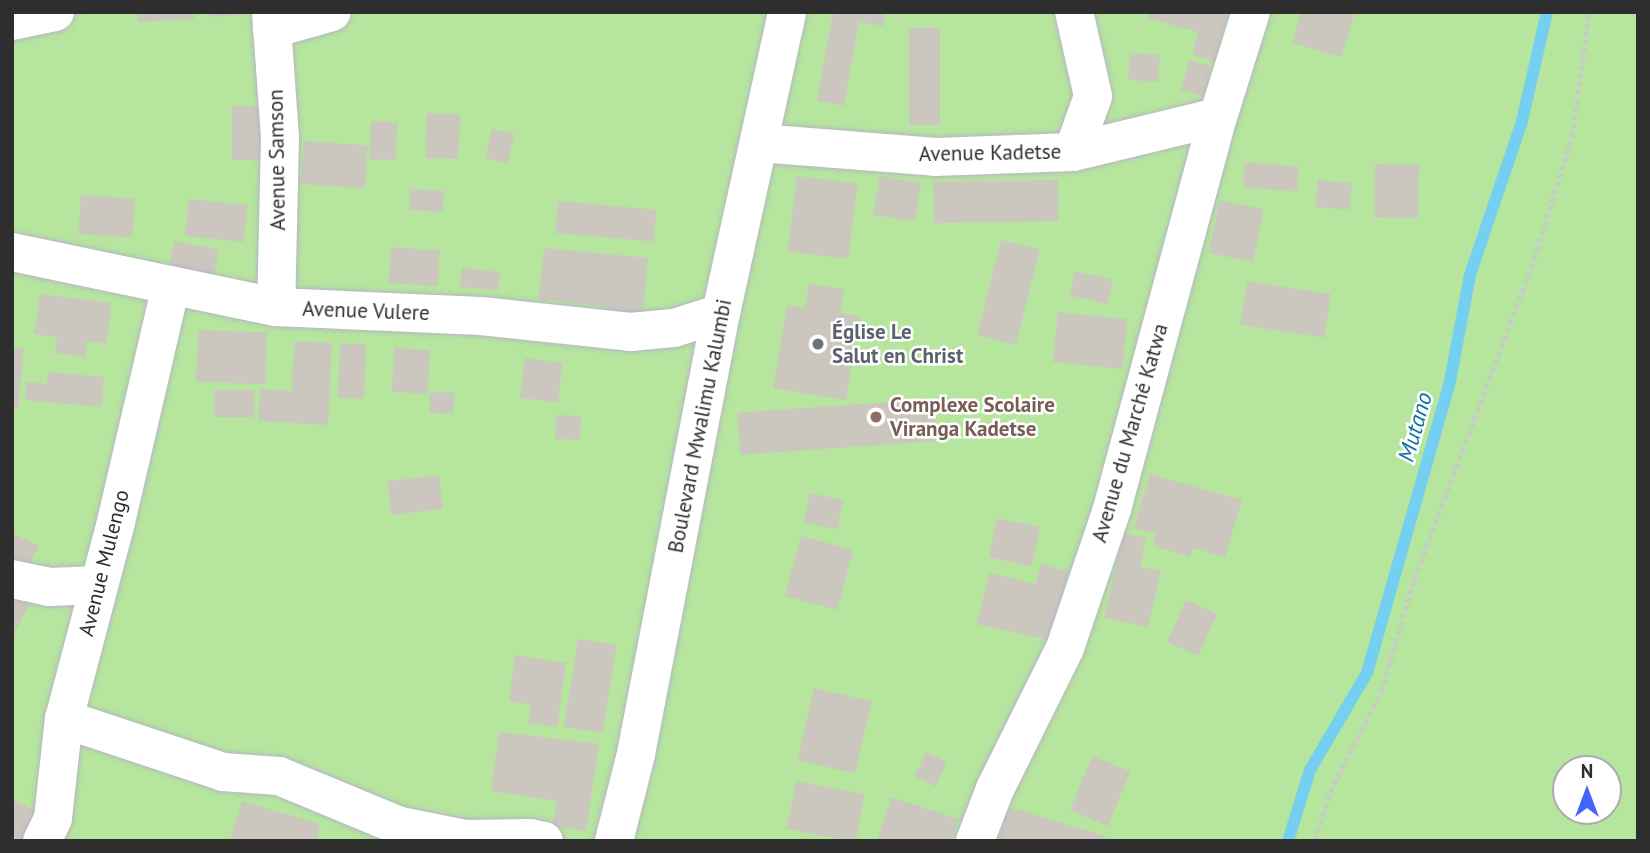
<!DOCTYPE html>
<html>
<head>
<meta charset="utf-8">
<style>
  body { margin:0 }
  #map { position:relative; width:1650px; height:853px; overflow:hidden; background:#efe9e1; font-family:"PT Sans",sans-serif }
  div>[style] { position:absolute }
  .green>* { inset:0; background:#b6e59e }
  .stream>* { height:12px; margin:-6px; padding:0 6px; transform-origin:6px; border-radius:6px; background:#75cff0 }
  .building>* { inset:0; background:#cbc7bf; transform-origin:0 0 }
  .path>* { height:4.5px; margin-top:-2.25px; transform-origin:0; background:repeating-linear-gradient(90deg,#c9c9c9 0 5px,transparent 0 8.5px) }
  .roads { filter:drop-shadow(0 0 2px #b4b7c1) drop-shadow(0 0 2px #b4b7c1) }
  .minor>* { height:38px; margin:-19px; padding:0 19px; transform-origin:19px; border-radius:19px; background:#fff }
  .dots>* { width:19px; height:19px; translate:-50% -50%; box-sizing:border-box; border:4px solid #fff; border-radius:50% }
  span { translate:-50% -50%; white-space:nowrap; text-align:center; line-height:1.15; -webkit-text-stroke:5px #fff; paint-order:stroke }
  .street-label { font-size:21px; color:#2e2e2e }
  .worship-label { font-size:21px; color:#5b616d; font-weight:700 }
  .left { translate:0 -50%; text-align:left }
  .education-label { font-size:21px; color:#785e54; font-weight:700 }
  .water-label { font-size:23px; color:#0d6fa3; font-style:italic }
  .frame { position:absolute; inset:0; border:14px solid #2e2e2e; pointer-events:none }
  .north { position:absolute; left:1552px; top:755px; width:70px; height:70px; box-sizing:border-box; background:#fff; border:2px solid #ababab; border-radius:50%; rotate:0deg; font-size:19px; font-weight:700; line-height:28px; text-align:center; color:#2e2e2e }
  .north::after { content:''; display:block; margin:auto; width:24px; height:32px; background:#4264fb; clip-path:polygon(50% 0,100% 100%,50% 72%,0 100%) }
</style>
</head>
<body>
<div id="map">
  <div class="green">
    <i style="clip-path:polygon(evenodd,12px 12px,1638px 12px,1638px 841px,12px 841px,12px 12px,1566px 769px,1608px 769px,1608px 811px,1566px 811px,1566px 769px)"></i>
  </div>
  <div class="stream">
    <i style="left:1288px;top:841px;width:74px;rotate:-72.8deg"></i>
    <i style="left:1310px;top:770px;width:113px;rotate:-59.6deg"></i>
    <i style="left:1367px;top:673px;width:304px;rotate:-74.1deg"></i>
    <i style="left:1450px;top:381px;width:108px;rotate:-79.3deg"></i>
    <i style="left:1470px;top:275px;width:163px;rotate:-71.3deg"></i>
    <i style="left:1522px;top:121px;width:112px;rotate:-77.1deg"></i>
  </div>
  <div class="building">
    <i style="clip-path:polygon(137px 12px,194px 12px,194px 19px,137px 22px)"></i>
    <i style="clip-path:polygon(210px 12px,244px 12px,244px 15px,210px 17px)"></i>
    <i style="clip-path:polygon(833px 12px,886px 12px,883px 26px,859px 22px,844px 106px,817px 101px)"></i>
    <i style="clip-path:polygon(1149px 12px,1228px 12px,1215px 61px,1192px 55px,1198px 32px,1147px 18px)"></i>
    <i style="clip-path:polygon(1301px 12px,1355px 12px,1341px 57px,1292px 43px)"></i>
    <i style="left:909px;top:28px;width:31px;height:97px"></i>
    <i style="left:1130px;top:53px;width:30px;height:27px;rotate:4deg"></i>
    <i style="left:1189px;top:60px;width:23px;height:31px;rotate:15deg"></i>
    <i style="left:232px;top:106px;width:31px;height:54px"></i>
    <i style="left:427px;top:113px;width:33px;height:45px;rotate:2deg"></i>
    <i style="left:371px;top:121px;width:26px;height:38px;rotate:2deg"></i>
    <i style="left:492px;top:129px;width:23px;height:30px;rotate:13deg"></i>
    <i style="left:304px;top:141px;width:64px;height:43px;rotate:4deg"></i>
    <i style="left:1245px;top:162px;width:54px;height:25px;rotate:5deg"></i>
    <i style="left:1375px;top:164px;width:44px;height:53px;rotate:1deg"></i>
    <i style="left:797px;top:176px;width:61px;height:76px;rotate:7deg"></i>
    <i style="left:880px;top:176px;width:42px;height:39px;rotate:10deg"></i>
    <i style="left:1058px;top:180px;width:41px;height:125px;rotate:89deg"></i>
    <i style="left:1318px;top:180px;width:34px;height:27px;rotate:5deg"></i>
    <i style="left:410px;top:189px;width:34px;height:21px;rotate:3deg"></i>
    <i style="left:81px;top:195px;width:54px;height:39px;rotate:4deg"></i>
    <i style="left:189px;top:199px;width:59px;height:37px;rotate:6deg"></i>
    <i style="left:1220px;top:200px;width:45px;height:54px;rotate:12deg"></i>
    <i style="left:558px;top:201px;width:99px;height:32px;rotate:5deg"></i>
    <i style="left:1001px;top:240px;width:40px;height:98px;rotate:14deg"></i>
    <i style="left:174px;top:241px;width:46px;height:25px;rotate:11deg"></i>
    <i style="left:391px;top:247px;width:49px;height:36px;rotate:4deg"></i>
    <i style="clip-path:polygon(544px 248px,648px 258px,642px 319px,605px 315px,606px 306px,538px 299px)"></i>
    <i style="left:462px;top:268px;width:38px;height:19px;rotate:6deg"></i>
    <i style="left:1075px;top:271px;width:39px;height:25px;rotate:13deg"></i>
    <i style="left:1247px;top:281px;width:85px;height:44px;rotate:9deg"></i>
    <i style="clip-path:polygon(809px 284px,844px 289px,840px 313px,860px 316px,846px 400px,773px 388px,787px 305px,805px 308px)"></i>
    <i style="clip-path:polygon(40px 294px,112px 303px,106px 344px,87px 341px,85px 357px,55px 353px,57px 337px,34px 334px)"></i>
    <i style="left:1058px;top:312px;width:70px;height:50px;rotate:6deg"></i>
    <i style="left:198px;top:330px;width:69px;height:52px;rotate:2deg"></i>
    <i style="clip-path:polygon(295px 341px,332px 343px,328px 425px,258px 421px,260px 389px,291px 391px)"></i>
    <i style="left:340px;top:343px;width:26px;height:55px;rotate:2deg"></i>
    <i style="clip-path:polygon(12px 348px,24px 349px,18px 408px,12px 407px)"></i>
    <i style="left:394px;top:348px;width:36px;height:44px;rotate:3deg"></i>
    <i style="left:525px;top:358px;width:38px;height:40px;rotate:7deg"></i>
    <i style="clip-path:polygon(48px 372px,104px 377px,102px 407px,25px 400px,27px 382px,47px 384px)"></i>
    <i style="left:214px;top:390px;width:40px;height:27px"></i>
    <i style="left:430px;top:392px;width:24px;height:21px;rotate:2deg"></i>
    <i style="left:934px;top:399px;width:42px;height:197px;rotate:86deg"></i>
    <i style="left:556px;top:415px;width:25px;height:24px;rotate:2deg"></i>
    <i style="clip-path:polygon(1150px 474px,1242px 500px,1225px 557px,1193px 548px,1190px 557px,1153px 546px,1156px 534px,1134px 528px)"></i>
    <i style="left:439px;top:475px;width:34px;height:52px;rotate:83deg"></i>
    <i style="left:810px;top:493px;width:34px;height:30px;rotate:12deg"></i>
    <i style="left:997px;top:518px;width:44px;height:40px;rotate:12deg"></i>
    <i style="clip-path:polygon(12px 533px,39px 546px,26px 571px,12px 564px)"></i>
    <i style="clip-path:polygon(1124px 533px,1146px 538px,1140px 567px,1161px 571px,1148px 627px,1104px 618px)"></i>
    <i style="left:801px;top:536px;width:54px;height:62px;rotate:15deg"></i>
    <i style="clip-path:polygon(1040px 564px,1068px 571px,1052px 641px,977px 624px,989px 573px,1036px 584px)"></i>
    <i style="clip-path:polygon(12px 595px,30px 604px,12px 637px)"></i>
    <i style="left:1186px;top:600px;width:34px;height:46px;rotate:24deg"></i>
    <i style="left:578px;top:639px;width:39px;height:89px;rotate:9deg"></i>
    <i style="clip-path:polygon(515px 655px,566px 663px,557px 727px,528px 723px,531px 705px,509px 701px)"></i>
    <i style="left:814px;top:688px;width:59px;height:74px;rotate:13deg"></i>
    <i style="clip-path:polygon(499px 732px,599px 744px,586px 831px,553px 826px,557px 801px,491px 791px)"></i>
    <i style="left:926px;top:752px;width:23px;height:27px;rotate:25deg"></i>
    <i style="left:1092px;top:756px;width:41px;height:59px;rotate:22deg"></i>
    <i style="left:796px;top:781px;width:70px;height:49px;rotate:11deg"></i>
    <i style="clip-path:polygon(891px 797px,958px 819px,951px 841px,877px 841px)"></i>
    <i style="clip-path:polygon(12px 799px,43px 815px,29px 841px,12px 838px)"></i>
    <i style="clip-path:polygon(242px 801px,320px 824px,317px 838px,325px 841px,230px 841px)"></i>
    <i style="clip-path:polygon(1008px 807px,1106px 836px,1104px 841px,998px 841px)"></i>
  </div>
  <div class="path">
    <i style="left:1315px;top:841px;width:51px;rotate:-73deg"></i>
    <i style="left:1330px;top:792px;width:112px;rotate:-63deg"></i>
    <i style="left:1381px;top:692px;width:118px;rotate:-73.7deg"></i>
    <i style="left:1414px;top:579px;width:342px;rotate:-69.4deg"></i>
    <i style="left:1534px;top:259px;width:128px;rotate:-72.7deg"></i>
    <i style="left:1572px;top:137px;width:126px;rotate:-82.3deg"></i>
  </div>
  <div class="roads">
    <div class="minor">
      <i style="left:271px;top:12px;width:125px;rotate:85.9deg"></i>
      <i style="left:280px;top:137px;width:170px;rotate:91.3deg"></i>
      <i style="left:12px;top:21px;width:44px;rotate:-11.8deg"></i>
      <i style="left:272px;top:29px;width:62px;rotate:-15.8deg"></i>
      <i style="left:759px;top:143px;width:177px;rotate:4.5deg"></i>
      <i style="left:935px;top:157px;width:138px;rotate:-2.1deg"></i>
      <i style="left:1073px;top:152px;width:149px;rotate:-13.6deg"></i>
      <i style="left:1073px;top:152px;width:59px;rotate:-70.3deg"></i>
      <i style="left:1093px;top:96px;width:86px;rotate:-102.7deg"></i>
      <i style="left:12px;top:252px;width:270px;rotate:11.8deg"></i>
      <i style="left:276px;top:307px;width:205px;rotate:2.5deg"></i>
      <i style="left:481px;top:316px;width:150px;rotate:6.1deg"></i>
      <i style="left:630px;top:332px;width:44px;rotate:-5.2deg"></i>
      <i style="left:674px;top:328px;width:49px;rotate:-17.7deg"></i>
      <i style="left:12px;top:579px;width:38px;rotate:12deg"></i>
      <i style="left:49px;top:587px;width:50px;rotate:-2.3deg"></i>
      <i style="left:64px;top:719px;width:168px;rotate:18.4deg"></i>
      <i style="left:223px;top:772px;width:56px;rotate:4.1deg"></i>
      <i style="left:279px;top:776px;width:131px;rotate:22.5deg"></i>
      <i style="left:400px;top:826px;width:66px;rotate:11.3deg"></i>
      <i style="left:465px;top:839px;width:65px;rotate:-0.9deg"></i>
      <i style="left:530px;top:838px;width:14px;rotate:12deg"></i>
      <i style="left:42px;top:841px;width:25px;rotate:-64deg"></i>
      <i style="left:53px;top:818px;width:100px;rotate:-83.7deg"></i>
      <i style="left:64px;top:719px;width:204px;rotate:-75.2deg"></i>
      <i style="left:116px;top:522px;width:243px;rotate:-76.9deg"></i>
      <i style="left:614px;top:841px;width:90px;rotate:-75.8deg"></i>
      <i style="left:636px;top:754px;width:449px;rotate:-79.1deg"></i>
      <i style="left:721px;top:313px;width:308px;rotate:-77.6deg"></i>
      <i style="left:975px;top:841px;width:56px;rotate:-69deg"></i>
      <i style="left:995px;top:789px;width:157px;rotate:-63.6deg"></i>
      <i style="left:1065px;top:648px;width:147px;rotate:-71.3deg"></i>
      <i style="left:1112px;top:509px;width:406px;rotate:-74.9deg"></i>
      <i style="left:1218px;top:117px;width:110px;rotate:-72.6deg"></i>
    </div>
  </div>
  <div class="dots">
    <i style="left:818px;top:344px;background:#6b7280"></i>
    <i style="left:876px;top:417px;background:#8d6e63"></i>
  </div>
  <div class="street-label">
    <span style="left:990px;top:153px;rotate:-1deg">Avenue Kadetse</span>
    <span style="left:277px;top:160px;rotate:-91deg">Avenue Samson</span>
    <span style="left:366px;top:311px;rotate:2deg">Avenue Vulere</span>
    <span style="left:700px;top:426px;rotate:-79deg">Boulevard Mwalimu Kalumbi</span>
    <span style="left:1130px;top:433px;rotate:-74deg">Avenue du Marché Katwa</span>
    <span style="left:104px;top:563px;rotate:-76deg">Avenue Mulengo</span>
  </div>
  <div class="worship-label">
    <span class="left" style="left:832px;top:344px">Église Le<br>Salut en Christ</span>
  </div>
  <div class="education-label">
    <span class="left" style="left:890px;top:417px">Complexe Scolaire<br>Viranga Kadetse</span>
  </div>
  <div class="water-label">
    <span style="left:1415px;top:427px;rotate:-74deg">Mutano</span>
  </div>
  <div class="frame"></div>
  <div class="north">N</div>
</div>
</body>
</html>
